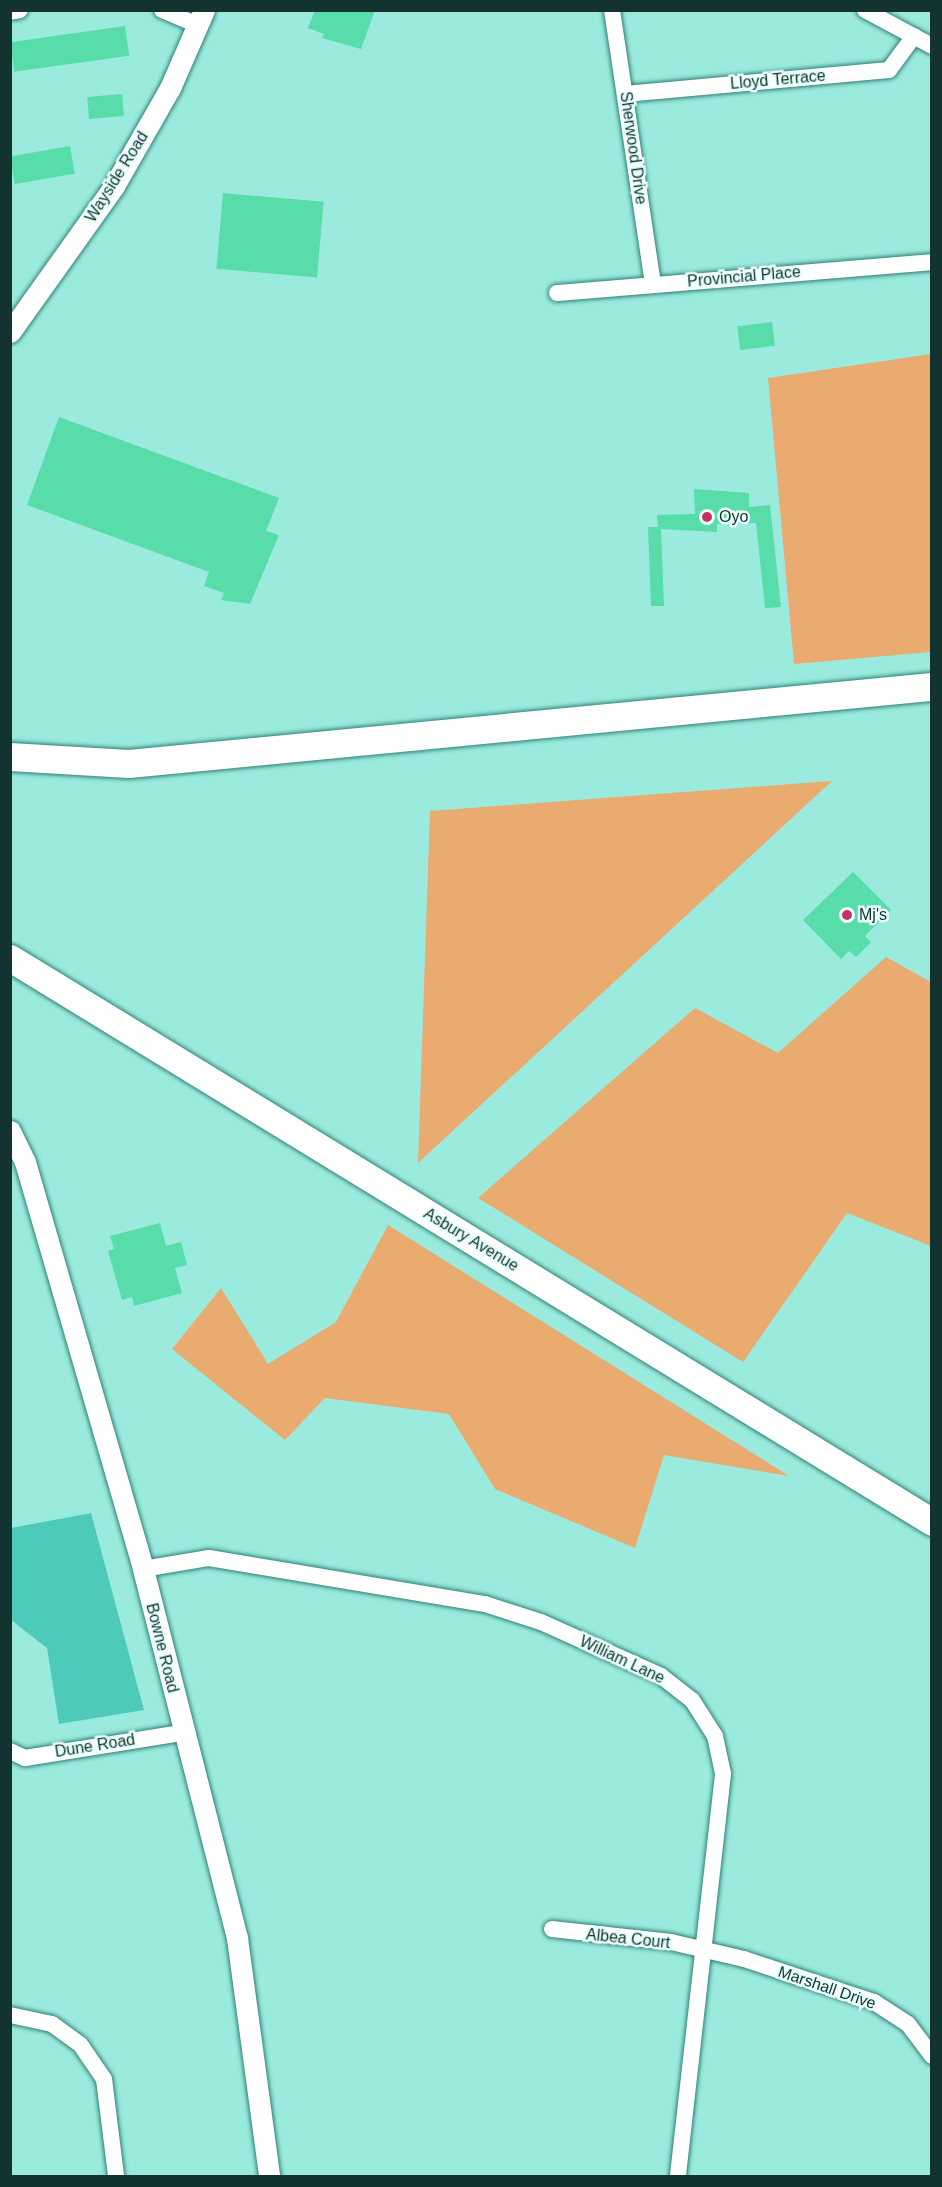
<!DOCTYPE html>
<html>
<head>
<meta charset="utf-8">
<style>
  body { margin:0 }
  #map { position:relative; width:942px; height:2187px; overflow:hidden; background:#9beade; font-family:Helvetica,sans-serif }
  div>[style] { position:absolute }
  .green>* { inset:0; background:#e9ab70 }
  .water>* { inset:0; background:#4ecabb }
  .building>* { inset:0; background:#58dca9; transform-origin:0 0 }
  .roads { filter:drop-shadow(0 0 2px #2f8177) drop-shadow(0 0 2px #2f8177) }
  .minor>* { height:16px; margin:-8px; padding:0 8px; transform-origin:8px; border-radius:8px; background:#fff }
  .tertiary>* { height:21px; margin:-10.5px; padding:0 10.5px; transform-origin:10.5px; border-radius:10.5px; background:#fff }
  .primary>* { height:27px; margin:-13.5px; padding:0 13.5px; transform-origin:13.5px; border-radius:13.5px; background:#fff }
  .trunk>* { height:28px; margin:-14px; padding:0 14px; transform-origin:14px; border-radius:14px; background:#fff }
  .dots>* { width:16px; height:16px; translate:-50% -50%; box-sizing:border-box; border:3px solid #e9fffb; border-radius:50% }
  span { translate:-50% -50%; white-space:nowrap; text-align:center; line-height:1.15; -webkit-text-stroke:5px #e9fffb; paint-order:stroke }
  .street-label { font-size:16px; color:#12332f }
  .poi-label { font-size:16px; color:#12332f }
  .left { translate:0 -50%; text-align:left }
  .frame { position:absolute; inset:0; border:12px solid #12332f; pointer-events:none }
</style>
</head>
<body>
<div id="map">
  <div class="green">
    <i style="clip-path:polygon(931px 354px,931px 652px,794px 664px,768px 378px)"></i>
    <i style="clip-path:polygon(831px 781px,832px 781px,418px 1163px,430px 811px)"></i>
    <i style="clip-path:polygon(886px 957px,931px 982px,931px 1246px,847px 1213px,743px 1362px,478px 1198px,695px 1008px,778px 1053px)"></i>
    <i style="clip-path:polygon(388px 1225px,789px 1476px,664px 1455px,635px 1548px,495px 1489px,449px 1414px,325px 1398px,285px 1440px,172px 1349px,221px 1288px,268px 1364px,336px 1322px)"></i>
  </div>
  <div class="water">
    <i style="clip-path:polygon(91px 1513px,144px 1710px,59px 1724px,47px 1648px,11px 1620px,11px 1528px)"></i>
  </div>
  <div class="building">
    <i style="clip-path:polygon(315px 10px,375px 10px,361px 49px,322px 38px,324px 34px,308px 28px)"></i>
    <i style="left:125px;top:26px;width:30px;height:116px;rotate:82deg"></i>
    <i style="left:122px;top:94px;width:22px;height:35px;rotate:85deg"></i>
    <i style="left:70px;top:146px;width:28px;height:61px;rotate:80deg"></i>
    <i style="left:223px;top:193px;width:101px;height:76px;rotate:5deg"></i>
    <i style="left:772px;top:322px;width:24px;height:35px;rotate:83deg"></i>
    <i style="clip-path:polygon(59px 417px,279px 498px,266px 531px,279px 535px,250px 604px,221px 600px,224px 593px,204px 586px,209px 572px,27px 505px)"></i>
    <i style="clip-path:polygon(694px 489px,749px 493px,749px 507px,770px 505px,781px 607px,765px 608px,756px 523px,717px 524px,717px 532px,661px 529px,664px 606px,651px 606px,648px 527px,658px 527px,657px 515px,695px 514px)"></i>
    <i style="clip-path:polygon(853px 872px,891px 910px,865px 936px,871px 942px,856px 957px,849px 951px,841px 959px,803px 920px)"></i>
    <i style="clip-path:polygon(160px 1223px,166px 1246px,181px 1242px,187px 1265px,175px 1268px,182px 1293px,134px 1306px,132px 1297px,122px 1300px,108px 1251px,114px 1249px,110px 1236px)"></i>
  </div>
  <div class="roads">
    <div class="minor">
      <i style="left:162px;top:10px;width:39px;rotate:23deg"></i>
      <i style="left:612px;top:10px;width:278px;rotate:81.5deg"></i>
      <i style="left:865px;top:10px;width:76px;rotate:28.2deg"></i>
      <i style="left:10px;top:12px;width:10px;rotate:-11deg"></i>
      <i style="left:625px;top:94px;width:265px;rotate:-5.2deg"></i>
      <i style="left:889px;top:70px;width:42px;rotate:-53.7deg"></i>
      <i style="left:557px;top:293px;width:376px;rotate:-4.7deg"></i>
      <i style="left:143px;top:1569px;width:67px;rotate:-9.5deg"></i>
      <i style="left:209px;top:1558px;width:280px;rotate:9.5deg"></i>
      <i style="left:485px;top:1604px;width:59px;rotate:17.8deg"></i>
      <i style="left:541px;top:1622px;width:132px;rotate:24.2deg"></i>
      <i style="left:661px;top:1676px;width:39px;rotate:38deg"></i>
      <i style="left:692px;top:1700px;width:43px;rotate:57.4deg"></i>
      <i style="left:715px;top:1736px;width:39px;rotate:78deg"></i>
      <i style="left:723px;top:1774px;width:405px;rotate:96.4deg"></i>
      <i style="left:10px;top:1751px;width:17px;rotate:25deg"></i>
      <i style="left:25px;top:1758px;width:158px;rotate:-9.1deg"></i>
      <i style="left:552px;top:1929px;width:120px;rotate:6.2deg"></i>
      <i style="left:671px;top:1942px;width:75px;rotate:13.1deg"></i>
      <i style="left:744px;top:1959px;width:137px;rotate:18.3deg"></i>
      <i style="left:874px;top:2002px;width:40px;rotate:32.9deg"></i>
      <i style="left:908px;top:2024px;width:40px;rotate:53deg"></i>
      <i style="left:10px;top:2015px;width:43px;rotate:12.1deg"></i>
      <i style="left:52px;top:2024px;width:34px;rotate:36deg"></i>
      <i style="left:80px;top:2044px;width:42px;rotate:55.6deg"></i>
      <i style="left:104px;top:2079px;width:98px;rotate:82.9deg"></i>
    </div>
    <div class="tertiary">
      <i style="left:10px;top:332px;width:179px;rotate:-54.5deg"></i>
      <i style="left:114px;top:186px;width:113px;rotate:-60.3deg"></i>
      <i style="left:170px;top:88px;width:85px;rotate:-66.4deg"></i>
      <i style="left:10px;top:1131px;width:34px;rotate:64deg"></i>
      <i style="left:25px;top:1162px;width:424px;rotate:73.8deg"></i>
      <i style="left:143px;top:1569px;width:381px;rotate:75.7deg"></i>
      <i style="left:237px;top:1938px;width:240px;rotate:82.3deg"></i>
    </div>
    <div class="primary">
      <i style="left:10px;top:958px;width:1081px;rotate:31.45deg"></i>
    </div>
    <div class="trunk">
      <i style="left:10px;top:757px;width:119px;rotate:3.4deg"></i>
      <i style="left:129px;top:764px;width:807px;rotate:-5.48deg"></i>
    </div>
  </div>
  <div class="dots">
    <i style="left:707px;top:517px;background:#c03364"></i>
    <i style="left:847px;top:915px;background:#c03364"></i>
  </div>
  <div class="street-label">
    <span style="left:778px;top:80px;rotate:-5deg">Lloyd Terrace</span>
    <span style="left:633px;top:148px;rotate:82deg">Sherwood Drive</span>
    <span style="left:117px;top:177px;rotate:-58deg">Wayside Road</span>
    <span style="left:744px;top:277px;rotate:-5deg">Provincial Place</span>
    <span style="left:471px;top:1240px;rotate:31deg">Asbury Avenue</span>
    <span style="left:162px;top:1648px;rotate:76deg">Bowne Road</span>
    <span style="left:622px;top:1660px;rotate:25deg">William Lane</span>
    <span style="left:95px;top:1746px;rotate:-9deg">Dune Road</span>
    <span style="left:628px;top:1939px;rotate:6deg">Albea Court</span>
    <span style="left:827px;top:1988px;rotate:19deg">Marshall Drive</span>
  </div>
  <div class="poi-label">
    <span class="left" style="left:719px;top:517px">Oyo</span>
    <span class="left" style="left:859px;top:915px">Mj's</span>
  </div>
  <div class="frame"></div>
</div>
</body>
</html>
